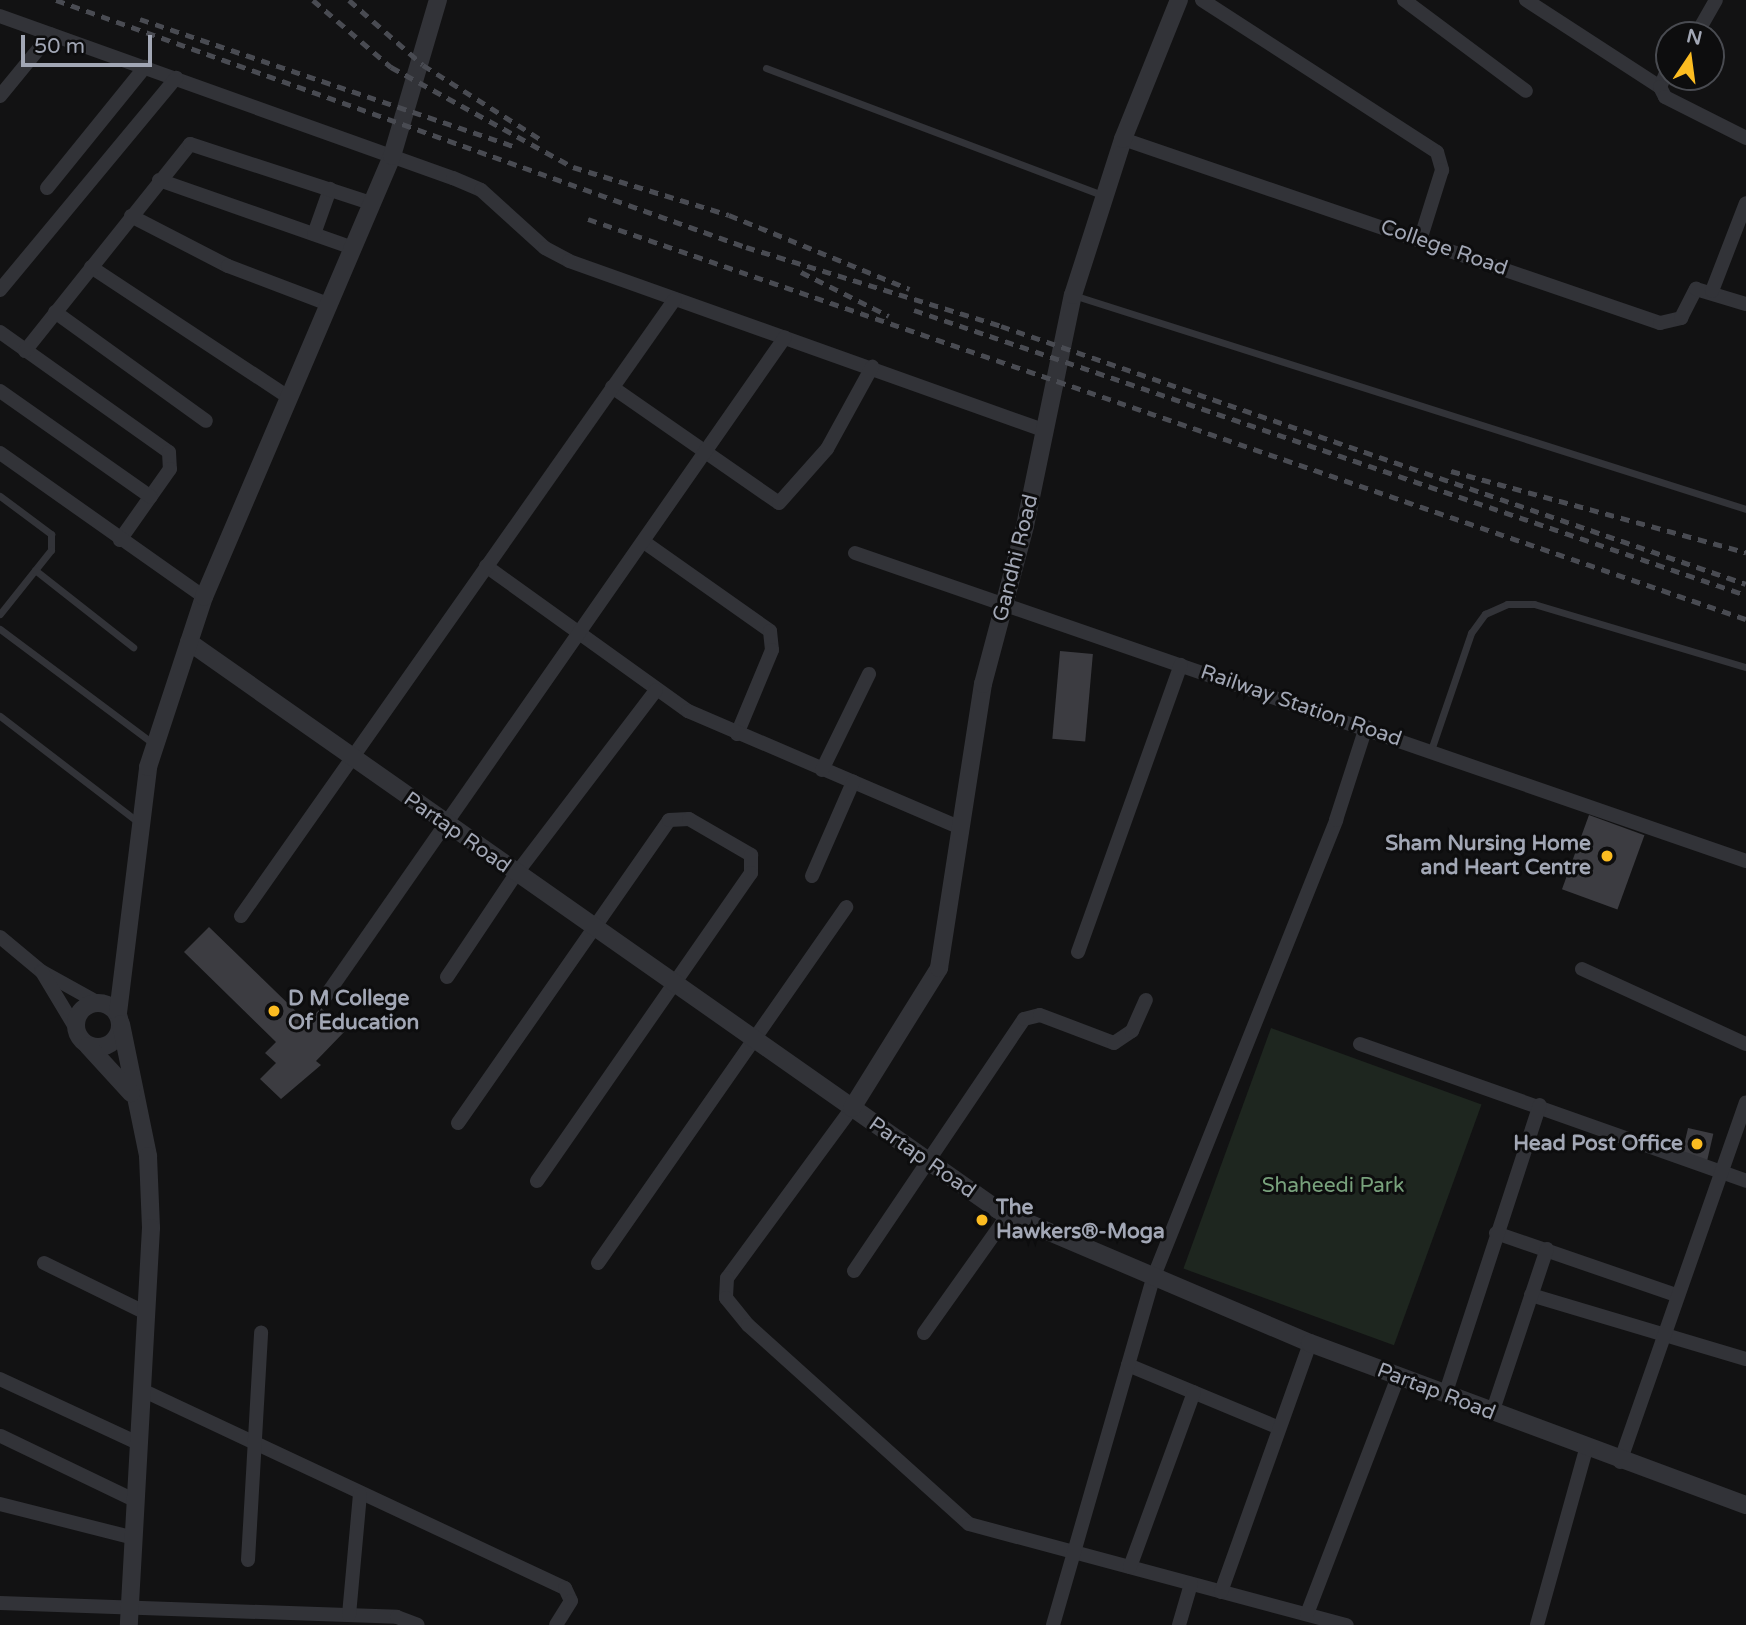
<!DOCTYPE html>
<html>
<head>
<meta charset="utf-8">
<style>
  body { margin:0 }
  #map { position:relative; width:1746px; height:1625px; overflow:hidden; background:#121213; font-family:"Varela Round",sans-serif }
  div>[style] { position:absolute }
  .green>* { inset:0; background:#1e261f; transform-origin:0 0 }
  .building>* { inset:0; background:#3c3c41; transform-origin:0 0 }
  .service>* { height:7px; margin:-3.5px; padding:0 3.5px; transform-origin:3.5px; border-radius:3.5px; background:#323338 }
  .minor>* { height:14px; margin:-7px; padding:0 7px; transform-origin:7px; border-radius:7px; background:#323338 }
  .tertiary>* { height:18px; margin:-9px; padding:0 9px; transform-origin:9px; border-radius:9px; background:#323338 }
  .tertiary>.ring { margin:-9px; padding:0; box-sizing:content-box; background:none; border:18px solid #323338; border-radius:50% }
  .rail>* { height:5px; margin-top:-2.5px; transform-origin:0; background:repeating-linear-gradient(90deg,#494b52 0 9px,transparent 0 16px) }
  .dots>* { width:19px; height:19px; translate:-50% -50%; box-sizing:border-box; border:4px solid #0d0d0e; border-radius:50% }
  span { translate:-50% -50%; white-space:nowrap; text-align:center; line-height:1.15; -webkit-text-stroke:6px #0d0d0e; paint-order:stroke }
  .street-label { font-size:21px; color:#a2a7b5 }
  .poi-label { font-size:21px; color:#a2a7b5; font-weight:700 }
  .right { translate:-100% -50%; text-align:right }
  .left { translate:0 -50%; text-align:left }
  .park-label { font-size:21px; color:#78a17c }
  .north { position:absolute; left:1655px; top:21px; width:70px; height:70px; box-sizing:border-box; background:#0d0d0e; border:2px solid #494b51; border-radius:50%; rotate:13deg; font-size:19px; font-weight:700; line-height:28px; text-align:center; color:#a2a7b5 }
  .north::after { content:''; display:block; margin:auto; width:24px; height:32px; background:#fcbc21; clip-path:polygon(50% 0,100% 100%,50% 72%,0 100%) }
  .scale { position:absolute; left:21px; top:35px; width:131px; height:32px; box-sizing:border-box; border:4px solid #a2a7b5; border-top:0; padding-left:9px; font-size:21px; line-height:24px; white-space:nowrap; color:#a2a7b5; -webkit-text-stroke:5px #0d0d0e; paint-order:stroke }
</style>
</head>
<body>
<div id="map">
  <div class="green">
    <i style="left:1271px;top:1028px;width:224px;height:256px;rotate:20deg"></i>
  </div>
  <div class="building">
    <i style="left:1060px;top:651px;width:33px;height:88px;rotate:5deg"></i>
    <i style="left:1589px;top:815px;width:59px;height:79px;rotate:20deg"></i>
    <i style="clip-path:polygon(209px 927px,307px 1022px,321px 1008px,345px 1031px,316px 1061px,321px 1065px,281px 1099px,260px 1079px,276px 1063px,265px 1053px,276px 1042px,184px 952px)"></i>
    <i style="left:1688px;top:1128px;width:26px;height:29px;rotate:13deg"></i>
  </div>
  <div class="service">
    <i style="left:766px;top:68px;width:361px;rotate:20.7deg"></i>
    <i style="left:1073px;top:295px;width:706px;rotate:17.64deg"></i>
    <i style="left:0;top:496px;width:64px;rotate:36.7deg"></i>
    <i style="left:51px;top:534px;width:16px;rotate:90deg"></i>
    <i style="left:51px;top:550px;width:82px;rotate:128.6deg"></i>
    <i style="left:35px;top:570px;width:125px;rotate:38.2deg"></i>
    <i style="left:0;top:629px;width:192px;rotate:36.8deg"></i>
    <i style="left:0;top:716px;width:174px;rotate:37.5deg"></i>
    <i style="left:1431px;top:750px;width:124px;rotate:-71.1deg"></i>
    <i style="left:1471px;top:633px;width:24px;rotate:-54deg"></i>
    <i style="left:1485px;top:614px;width:24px;rotate:-24deg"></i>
    <i style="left:1507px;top:604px;width:27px"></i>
    <i style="left:1534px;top:604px;width:221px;rotate:16.6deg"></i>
  </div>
  <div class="minor">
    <i style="left:1202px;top:0;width:280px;rotate:32.9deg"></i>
    <i style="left:1437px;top:152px;width:19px;rotate:74deg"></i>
    <i style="left:1442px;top:170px;width:73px;rotate:107.4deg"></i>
    <i style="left:1404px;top:0;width:152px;rotate:36.7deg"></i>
    <i style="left:1526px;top:0;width:160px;rotate:33deg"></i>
    <i style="left:0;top:16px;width:481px;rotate:19.7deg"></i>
    <i style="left:453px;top:178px;width:30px;rotate:23deg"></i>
    <i style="left:481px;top:190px;width:86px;rotate:42.2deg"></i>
    <i style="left:545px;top:248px;width:27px;rotate:28deg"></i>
    <i style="left:569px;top:261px;width:506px;rotate:19.62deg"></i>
    <i style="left:1696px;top:35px;width:40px;rotate:-60.3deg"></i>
    <i style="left:1669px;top:66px;width:23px;rotate:113deg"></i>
    <i style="left:1660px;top:87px;width:11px;rotate:63deg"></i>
    <i style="left:1665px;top:97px;width:91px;rotate:26.8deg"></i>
    <i style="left:0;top:96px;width:80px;rotate:-50.6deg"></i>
    <i style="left:1123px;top:139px;width:568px;rotate:18.91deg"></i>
    <i style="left:1660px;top:323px;width:22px;rotate:-13deg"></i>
    <i style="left:1681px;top:318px;width:33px;rotate:-63deg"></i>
    <i style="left:1696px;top:289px;width:52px;rotate:16.7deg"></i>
    <i style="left:159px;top:180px;width:206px;rotate:19.3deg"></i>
    <i style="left:47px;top:188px;width:156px;rotate:-51deg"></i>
    <i style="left:131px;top:216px;width:109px;rotate:27.3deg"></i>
    <i style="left:228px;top:266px;width:107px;rotate:20.8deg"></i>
    <i style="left:314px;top:234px;width:48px;rotate:-70.4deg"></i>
    <i style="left:91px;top:267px;width:235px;rotate:33.4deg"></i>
    <i style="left:0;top:290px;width:276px;rotate:-50.3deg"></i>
    <i style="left:1712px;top:291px;width:94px;rotate:-68.9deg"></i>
    <i style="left:55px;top:312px;width:186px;rotate:35.8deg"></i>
    <i style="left:0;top:332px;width:207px;rotate:35.4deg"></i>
    <i style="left:169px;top:452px;width:17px;rotate:87deg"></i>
    <i style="left:170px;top:469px;width:87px;rotate:125.2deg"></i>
    <i style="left:25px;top:351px;width:265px;rotate:-51.4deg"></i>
    <i style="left:190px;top:144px;width:190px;rotate:18.1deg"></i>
    <i style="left:612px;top:387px;width:203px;rotate:34.8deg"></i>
    <i style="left:779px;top:503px;width:72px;rotate:-48.4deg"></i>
    <i style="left:827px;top:449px;width:94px;rotate:-61.2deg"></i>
    <i style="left:0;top:391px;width:184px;rotate:35.1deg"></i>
    <i style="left:0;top:453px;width:250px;rotate:35.2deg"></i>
    <i style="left:644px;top:542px;width:154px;rotate:35.2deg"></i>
    <i style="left:770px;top:631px;width:19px;rotate:84deg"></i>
    <i style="left:772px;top:650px;width:91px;rotate:112.6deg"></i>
    <i style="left:855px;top:553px;width:943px;rotate:19.07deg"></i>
    <i style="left:486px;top:566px;width:249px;rotate:35.7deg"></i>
    <i style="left:688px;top:711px;width:295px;rotate:23.2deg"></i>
    <i style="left:822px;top:770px;width:107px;rotate:-63.9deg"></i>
    <i style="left:812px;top:876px;width:103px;rotate:-66.4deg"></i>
    <i style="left:241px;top:916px;width:754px;rotate:-54.88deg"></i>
    <i style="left:0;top:937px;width:53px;rotate:39.7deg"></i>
    <i style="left:41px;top:971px;width:64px;rotate:29deg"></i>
    <i style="left:1078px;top:952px;width:305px;rotate:-70.3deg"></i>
    <i style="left:1582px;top:969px;width:180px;rotate:24.6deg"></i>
    <i style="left:42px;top:972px;width:64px;rotate:59deg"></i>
    <i style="left:447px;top:977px;width:124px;rotate:-56.2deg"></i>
    <i style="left:516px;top:874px;width:231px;rotate:-52.7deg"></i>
    <i style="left:325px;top:997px;width:804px;rotate:-55.12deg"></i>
    <i style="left:1360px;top:1044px;width:410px;rotate:19.5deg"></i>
    <i style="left:852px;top:1108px;width:211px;rotate:126.3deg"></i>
    <i style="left:727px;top:1278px;width:20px;rotate:93deg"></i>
    <i style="left:726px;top:1298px;width:35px;rotate:51deg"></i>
    <i style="left:748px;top:1325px;width:297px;rotate:42deg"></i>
    <i style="left:969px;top:1524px;width:391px;rotate:15deg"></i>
    <i style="left:458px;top:1123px;width:369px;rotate:-55.1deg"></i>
    <i style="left:669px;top:820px;width:20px;rotate:-3deg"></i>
    <i style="left:689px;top:819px;width:72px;rotate:30.1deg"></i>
    <i style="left:751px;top:855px;width:18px;rotate:90deg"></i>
    <i style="left:751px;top:873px;width:375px;rotate:124.8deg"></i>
    <i style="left:1496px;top:1233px;width:190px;rotate:19deg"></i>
    <i style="left:44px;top:1263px;width:114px;rotate:26.1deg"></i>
    <i style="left:598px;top:1263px;width:434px;rotate:-55.1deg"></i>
    <i style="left:854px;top:1271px;width:304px;rotate:-56deg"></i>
    <i style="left:1024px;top:1019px;width:16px;rotate:-14deg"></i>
    <i style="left:1040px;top:1015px;width:79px;rotate:20.7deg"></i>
    <i style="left:1114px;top:1043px;width:22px;rotate:-34deg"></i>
    <i style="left:1132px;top:1031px;width:34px;rotate:-66deg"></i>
    <i style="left:1531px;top:1295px;width:224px;rotate:16.6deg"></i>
    <i style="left:924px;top:1333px;width:145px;rotate:-54.6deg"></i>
    <i style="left:1128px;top:1365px;width:161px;rotate:22.6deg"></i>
    <i style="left:0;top:1379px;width:154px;rotate:24.9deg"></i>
    <i style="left:142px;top:1390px;width:467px;rotate:25.1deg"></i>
    <i style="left:565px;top:1588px;width:14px;rotate:65deg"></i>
    <i style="left:571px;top:1601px;width:28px;rotate:122deg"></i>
    <i style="left:1445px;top:1395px;width:305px;rotate:-71.9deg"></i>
    <i style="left:1492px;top:1413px;width:173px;rotate:-71.5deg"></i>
    <i style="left:1px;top:1436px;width:150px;rotate:25.7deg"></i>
    <i style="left:1620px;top:1462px;width:381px;rotate:-70.7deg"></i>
    <i style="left:0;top:1504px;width:138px;rotate:14.2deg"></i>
    <i style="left:248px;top:1560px;width:228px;rotate:-86.7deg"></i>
    <i style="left:1130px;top:1567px;width:186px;rotate:-69.9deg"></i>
    <i style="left:1221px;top:1592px;width:264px;rotate:-70.3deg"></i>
    <i style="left:0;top:1603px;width:397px;rotate:2deg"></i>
    <i style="left:397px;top:1617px;width:22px;rotate:21deg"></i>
    <i style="left:1307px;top:1614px;width:254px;rotate:-69deg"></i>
    <i style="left:349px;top:1615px;width:121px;rotate:-84.8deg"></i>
    <i style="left:1053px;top:1625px;width:363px;rotate:-73.9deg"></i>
    <i style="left:1154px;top:1276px;width:491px;rotate:-68.2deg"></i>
    <i style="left:1336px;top:820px;width:98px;rotate:-72.1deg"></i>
    <i style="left:1179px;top:1625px;width:43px;rotate:-73.7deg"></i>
    <i style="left:1537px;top:1625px;width:183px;rotate:-74.4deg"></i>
  </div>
  <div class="tertiary">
    <i style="left:189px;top:642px;width:988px;rotate:35.07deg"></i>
    <i style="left:998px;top:1210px;width:339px;rotate:23.1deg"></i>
    <i style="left:1310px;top:1343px;width:465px;rotate:20.4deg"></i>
    <i class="ring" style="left:76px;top:1003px;width:26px;height:26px"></i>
    <i style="left:118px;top:1013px;width:248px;rotate:-83deg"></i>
    <i style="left:148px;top:767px;width:179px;rotate:-71.8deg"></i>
    <i style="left:204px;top:597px;width:479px;rotate:-66.9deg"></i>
    <i style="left:392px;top:156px;width:163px;rotate:-73.6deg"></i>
    <i style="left:121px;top:1024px;width:135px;rotate:78.4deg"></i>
    <i style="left:148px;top:1156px;width:72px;rotate:87.6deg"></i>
    <i style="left:151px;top:1228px;width:398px;rotate:93.2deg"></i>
    <i style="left:88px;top:1046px;width:64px;rotate:47.5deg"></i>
    <i style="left:852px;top:1108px;width:165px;rotate:-58.1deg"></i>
    <i style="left:939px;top:968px;width:287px;rotate:-81.2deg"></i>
    <i style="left:983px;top:684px;width:163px;rotate:-75.1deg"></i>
    <i style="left:1025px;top:526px;width:236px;rotate:-78.3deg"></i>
    <i style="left:1073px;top:295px;width:164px;rotate:-72.2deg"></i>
    <i style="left:1123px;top:139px;width:150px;rotate:-68.1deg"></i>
  </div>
  <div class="rail">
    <i style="left:56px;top:0;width:733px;rotate:19.7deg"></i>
    <i style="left:746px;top:247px;width:267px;rotate:17.2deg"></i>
    <i style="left:1001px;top:326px;width:788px;rotate:19.1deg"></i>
    <i style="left:313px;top:0;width:103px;rotate:40.7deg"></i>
    <i style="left:391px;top:67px;width:208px;rotate:28.8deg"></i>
    <i style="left:573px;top:167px;width:163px;rotate:17.1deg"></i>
    <i style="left:729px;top:215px;width:195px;rotate:22.3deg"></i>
    <i style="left:349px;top:0;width:98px;rotate:41.3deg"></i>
    <i style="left:423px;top:65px;width:138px;rotate:32.3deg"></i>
    <i style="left:140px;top:19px;width:399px;rotate:18.8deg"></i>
    <i style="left:588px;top:219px;width:1225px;rotate:19.06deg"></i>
    <i style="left:801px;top:272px;width:98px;rotate:26.6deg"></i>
    <i style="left:914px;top:310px;width:879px;rotate:18.91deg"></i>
    <i style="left:1451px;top:471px;width:306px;rotate:15.4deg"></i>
  </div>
  <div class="dots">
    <i style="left:1607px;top:856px;background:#fcbc21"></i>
    <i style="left:274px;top:1011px;background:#fcbc21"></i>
    <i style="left:1697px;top:1144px;background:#fcbc21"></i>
    <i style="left:982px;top:1220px;background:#fcbc21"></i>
  </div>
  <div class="street-label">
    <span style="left:1444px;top:248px;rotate:19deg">College Road</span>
    <span style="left:1016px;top:558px;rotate:-76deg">Gandhi Road</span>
    <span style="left:1301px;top:706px;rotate:19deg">Railway Station Road</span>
    <span style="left:457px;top:833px;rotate:35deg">Partap Road</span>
    <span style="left:922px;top:1158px;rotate:35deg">Partap Road</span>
    <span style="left:1436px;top:1392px;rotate:21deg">Partap Road</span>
  </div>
  <div class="poi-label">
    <span class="right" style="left:1591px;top:856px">Sham Nursing Home<br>and Heart Centre</span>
    <span class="left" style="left:288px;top:1011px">D M College<br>Of Education</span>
    <span class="right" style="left:1683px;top:1144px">Head Post Office</span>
    <span class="left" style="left:996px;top:1220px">The<br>Hawkers®-Moga</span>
  </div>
  <div class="park-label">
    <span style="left:1333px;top:1186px">Shaheedi Park</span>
  </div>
  <div class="north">N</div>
  <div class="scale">50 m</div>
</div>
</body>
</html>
